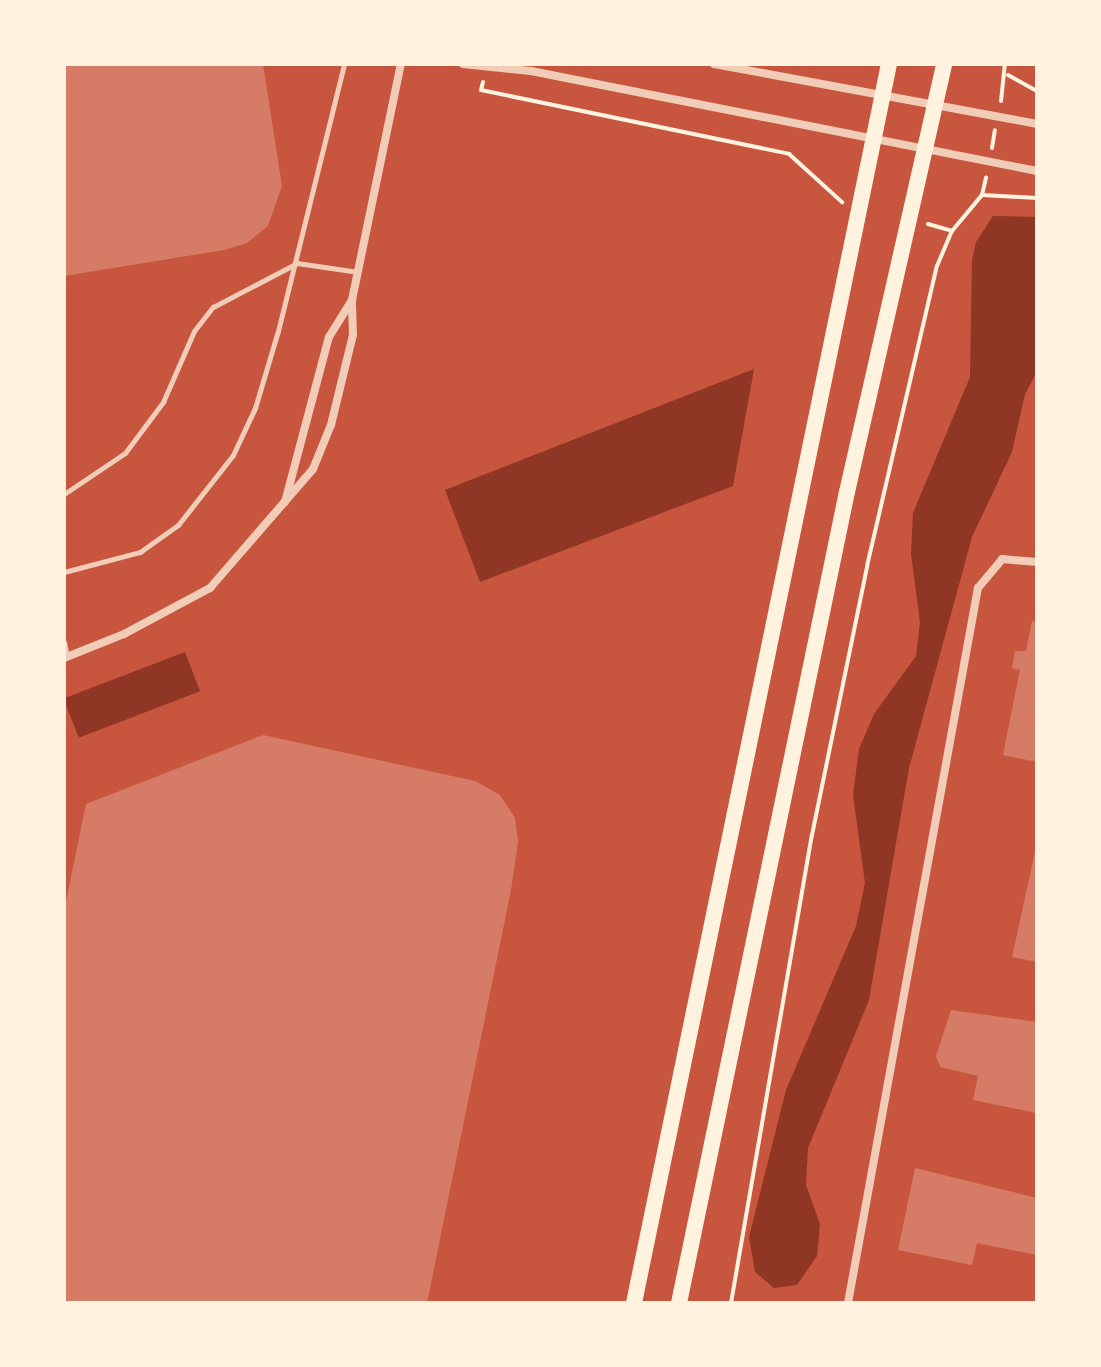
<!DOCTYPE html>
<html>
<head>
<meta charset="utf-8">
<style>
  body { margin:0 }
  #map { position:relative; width:1101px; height:1367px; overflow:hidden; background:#c8553d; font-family:Barlow,sans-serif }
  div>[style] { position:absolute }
  .water>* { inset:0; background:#8f3625; transform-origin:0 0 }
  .building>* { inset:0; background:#d67c66 }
  .path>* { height:4px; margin:-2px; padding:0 2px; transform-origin:2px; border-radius:2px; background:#fff3e0 }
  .service>* { height:5px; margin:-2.5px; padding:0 2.5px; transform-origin:2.5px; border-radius:2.5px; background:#f1ccb7 }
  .minor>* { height:8px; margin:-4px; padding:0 4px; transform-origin:4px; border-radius:4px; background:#f1ccb7 }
  .primary>* { height:16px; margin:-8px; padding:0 8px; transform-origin:8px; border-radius:8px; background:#fff3e0 }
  span { translate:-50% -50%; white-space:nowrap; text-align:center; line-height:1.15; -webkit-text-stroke:8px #fff3e0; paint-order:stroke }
  .frame { position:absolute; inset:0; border:66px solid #fff3e0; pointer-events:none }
</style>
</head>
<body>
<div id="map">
  <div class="water">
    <i style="clip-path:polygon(993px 216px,1037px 217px,1037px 372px,1025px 394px,1012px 452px,972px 537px,909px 768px,869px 1000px,808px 1148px,806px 1185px,820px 1224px,817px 1256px,797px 1285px,774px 1288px,755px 1272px,749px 1237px,786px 1090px,856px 926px,865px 883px,853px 795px,859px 749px,874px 714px,916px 656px,920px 622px,911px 554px,913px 513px,970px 377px,972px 260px,976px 242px)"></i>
    <i style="clip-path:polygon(754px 369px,733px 486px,480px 582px,445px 490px)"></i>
    <i style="left:185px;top:652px;width:42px;height:130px;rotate:69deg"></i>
  </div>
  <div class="building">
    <i style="clip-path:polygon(64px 64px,263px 64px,282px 186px,268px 226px,247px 243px,224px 250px,64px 276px)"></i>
    <i style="clip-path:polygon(1032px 621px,1037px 622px,1037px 762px,1003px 755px,1020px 670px,1012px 668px,1015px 651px,1026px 651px)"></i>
    <i style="clip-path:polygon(263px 735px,475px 781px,500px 795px,515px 818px,518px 842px,511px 890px,427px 1303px,64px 1303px,64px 911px,86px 804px)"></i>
    <i style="clip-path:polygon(1037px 843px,1037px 962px,1012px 957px)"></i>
    <i style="clip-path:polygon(951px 1010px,1037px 1022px,1036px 1113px,973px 1100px,978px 1076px,940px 1067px,936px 1056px)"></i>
    <i style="clip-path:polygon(915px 1168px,1037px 1198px,1037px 1255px,977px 1243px,972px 1265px,898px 1250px)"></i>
  </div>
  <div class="path">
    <i style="left:1008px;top:75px;width:33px;rotate:29deg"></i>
    <i style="left:483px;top:82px;width:8px;rotate:104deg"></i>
    <i style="left:481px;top:90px;width:315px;rotate:11.7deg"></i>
    <i style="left:789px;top:154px;width:72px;rotate:42.2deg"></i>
    <i style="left:1001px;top:101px;width:37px;rotate:-84deg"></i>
    <i style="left:992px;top:148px;width:18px;rotate:-81deg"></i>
    <i style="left:982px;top:195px;width:55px;rotate:3.1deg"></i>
    <i style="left:928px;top:224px;width:25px;rotate:16deg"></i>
    <i style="left:731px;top:1303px;width:475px;rotate:-80.2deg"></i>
    <i style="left:812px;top:835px;width:275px;rotate:-78.4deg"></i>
    <i style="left:867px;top:566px;width:308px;rotate:-76.9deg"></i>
    <i style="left:937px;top:266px;width:38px;rotate:-67deg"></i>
    <i style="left:952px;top:231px;width:47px;rotate:-50.2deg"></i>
    <i style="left:982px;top:195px;width:18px;rotate:-77deg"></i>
  </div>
  <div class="service">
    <i style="left:64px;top:494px;width:73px;rotate:-33.9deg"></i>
    <i style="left:125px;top:453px;width:64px;rotate:-53.3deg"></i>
    <i style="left:163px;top:402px;width:77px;rotate:-66.4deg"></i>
    <i style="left:194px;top:331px;width:31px;rotate:-52deg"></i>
    <i style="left:213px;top:307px;width:95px;rotate:-27.6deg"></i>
    <i style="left:297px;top:263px;width:62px;rotate:8.4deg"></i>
    <i style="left:64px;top:572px;width:79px;rotate:-14.7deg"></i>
    <i style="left:140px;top:552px;width:47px;rotate:-35.4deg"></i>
    <i style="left:178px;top:525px;width:89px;rotate:-51.8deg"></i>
    <i style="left:233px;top:455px;width:52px;rotate:-64.9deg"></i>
    <i style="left:255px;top:408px;width:80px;rotate:-73.4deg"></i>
    <i style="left:278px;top:331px;width:275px;rotate:-76.1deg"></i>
    <i style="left:64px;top:642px;width:14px;rotate:78deg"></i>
  </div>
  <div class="minor">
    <i style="left:463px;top:64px;width:68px;rotate:5.9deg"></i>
    <i style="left:531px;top:71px;width:516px;rotate:11.18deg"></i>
    <i style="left:714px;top:64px;width:329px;rotate:10.5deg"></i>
    <i style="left:285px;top:502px;width:171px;rotate:-75.1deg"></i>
    <i style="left:329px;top:337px;width:44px;rotate:-58.1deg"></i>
    <i style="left:64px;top:658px;width:65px;rotate:-21.8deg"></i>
    <i style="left:124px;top:634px;width:98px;rotate:-28.1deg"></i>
    <i style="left:210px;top:588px;width:157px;rotate:-49.1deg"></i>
    <i style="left:313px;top:469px;width:48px;rotate:-67.8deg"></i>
    <i style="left:331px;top:425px;width:93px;rotate:-76.3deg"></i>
    <i style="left:353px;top:335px;width:35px;rotate:-92deg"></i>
    <i style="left:352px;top:300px;width:241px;rotate:-78.3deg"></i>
    <i style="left:848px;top:1303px;width:727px;rotate:-79.7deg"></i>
    <i style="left:978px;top:588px;width:38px;rotate:-50deg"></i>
    <i style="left:1002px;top:559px;width:35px;rotate:5deg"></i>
  </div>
  <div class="primary">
    <i style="left:634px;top:1303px;width:1265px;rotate:-78.37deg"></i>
    <i style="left:679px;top:1303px;width:828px;rotate:-78.3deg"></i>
    <i style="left:847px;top:492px;width:439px;rotate:-77.2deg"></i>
  </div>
  <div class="frame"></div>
</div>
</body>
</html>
